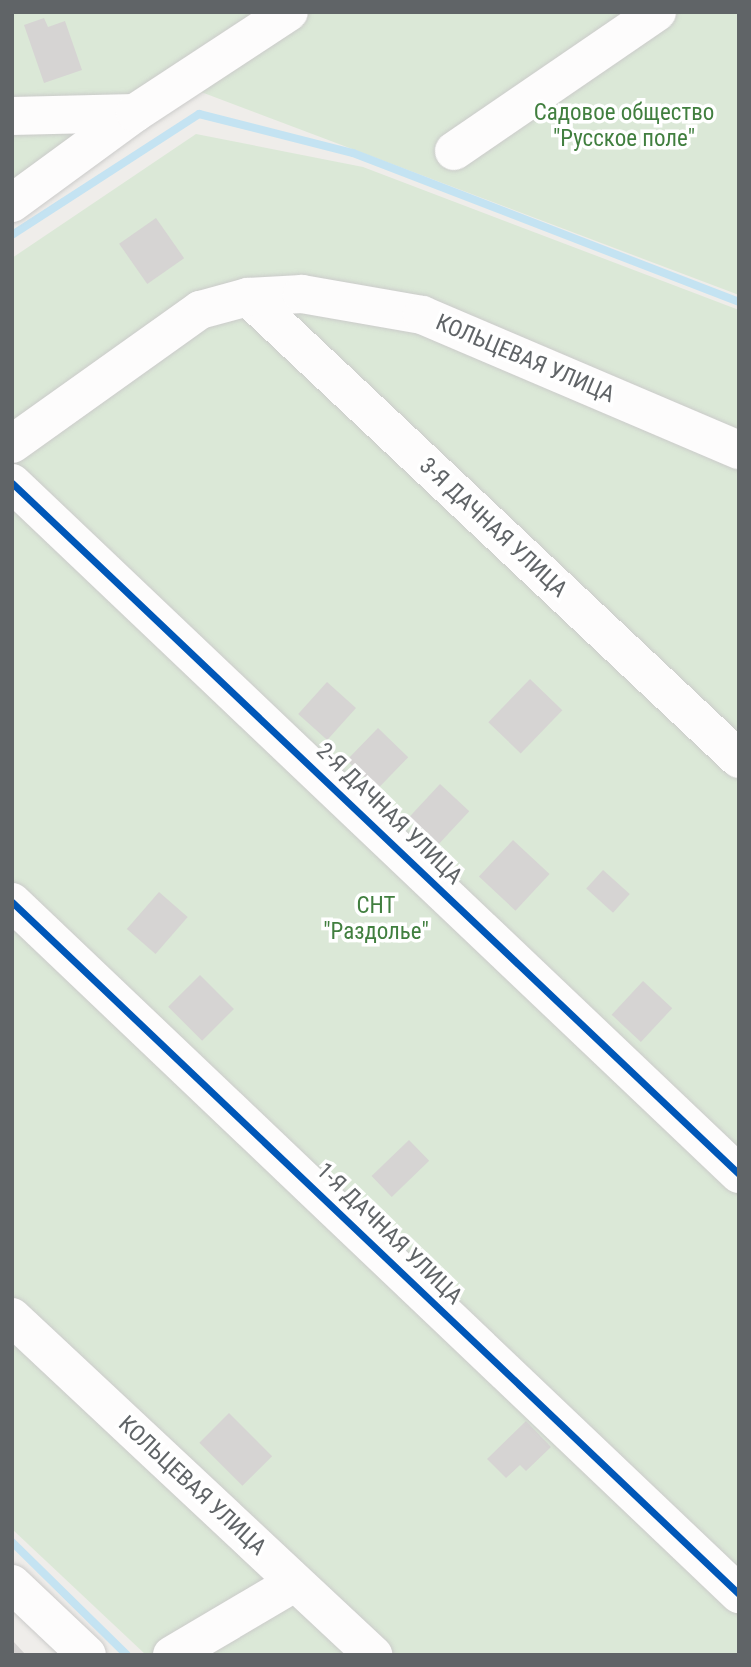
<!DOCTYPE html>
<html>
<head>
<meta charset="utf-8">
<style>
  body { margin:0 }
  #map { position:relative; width:751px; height:1667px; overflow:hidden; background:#efedea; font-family:"Roboto Condensed",sans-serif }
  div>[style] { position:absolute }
  .green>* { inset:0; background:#dbe8d7 }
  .stream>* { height:8px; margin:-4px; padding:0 4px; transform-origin:4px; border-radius:4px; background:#c4e3f2 }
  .building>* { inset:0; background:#d6d4d3; transform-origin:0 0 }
  .roads { filter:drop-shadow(0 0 2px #cbcbca) drop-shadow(0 0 2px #cbcbca) }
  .minor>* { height:38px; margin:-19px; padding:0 19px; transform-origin:19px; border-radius:19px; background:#fdfcfc }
  .cycleway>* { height:7px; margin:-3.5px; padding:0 3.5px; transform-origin:3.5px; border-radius:3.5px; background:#0057b8 }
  span { translate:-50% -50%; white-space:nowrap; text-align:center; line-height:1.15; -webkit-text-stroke:7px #fff; paint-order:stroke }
  .park-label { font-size:23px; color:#417f3f }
  .street-label { font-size:23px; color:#606467 }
  .frame { position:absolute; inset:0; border:14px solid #606467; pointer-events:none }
</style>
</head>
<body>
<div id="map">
  <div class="green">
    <i style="clip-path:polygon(12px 12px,739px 12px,739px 295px,172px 81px,12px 191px)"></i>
    <i style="clip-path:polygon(196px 134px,363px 167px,739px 310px,739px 1655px,146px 1655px,12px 1529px,12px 258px)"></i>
  </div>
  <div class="stream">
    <i style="left:12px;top:235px;width:223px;rotate:-32.9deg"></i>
    <i style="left:199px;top:114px;width:159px;rotate:14.2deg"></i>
    <i style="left:353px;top:153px;width:414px;rotate:21.1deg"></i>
    <i style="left:12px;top:1542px;width:161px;rotate:44.5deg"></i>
  </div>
  <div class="building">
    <i style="clip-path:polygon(44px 18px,48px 27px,65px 21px,82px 70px,44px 83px,24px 25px)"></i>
    <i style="left:156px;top:218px;width:49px;height:45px;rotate:55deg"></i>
    <i style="left:530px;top:679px;width:45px;height:60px;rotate:44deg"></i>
    <i style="left:327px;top:682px;width:39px;height:43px;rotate:42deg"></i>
    <i style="left:378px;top:728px;width:42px;height:45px;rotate:44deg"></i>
    <i style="left:440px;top:784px;width:40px;height:45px;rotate:43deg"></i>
    <i style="left:513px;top:840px;width:50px;height:50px;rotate:43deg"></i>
    <i style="left:603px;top:870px;width:36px;height:25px;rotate:42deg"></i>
    <i style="left:159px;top:892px;width:38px;height:49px;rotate:41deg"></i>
    <i style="left:200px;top:975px;width:48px;height:45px;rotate:45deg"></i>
    <i style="left:643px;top:981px;width:40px;height:46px;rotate:43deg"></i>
    <i style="left:409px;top:1140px;width:29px;height:52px;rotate:46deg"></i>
    <i style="left:229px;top:1413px;width:61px;height:42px;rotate:45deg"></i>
    <i style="clip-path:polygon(526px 1421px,551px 1447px,526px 1471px,520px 1465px,506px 1478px,487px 1459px)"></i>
    <i style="clip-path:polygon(12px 1640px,26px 1655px,12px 1655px)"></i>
  </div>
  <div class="roads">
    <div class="minor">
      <i style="left:12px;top:116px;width:123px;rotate:-1.4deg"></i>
      <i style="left:454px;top:151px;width:246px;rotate:-34.4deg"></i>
      <i style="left:12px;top:203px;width:152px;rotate:-36.2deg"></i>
      <i style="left:135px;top:113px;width:184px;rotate:-33.3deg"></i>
      <i style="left:248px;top:297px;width:674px;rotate:43.26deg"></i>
      <i style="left:12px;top:444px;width:231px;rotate:-35.5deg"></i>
      <i style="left:200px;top:310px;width:50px;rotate:-15.2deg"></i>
      <i style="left:248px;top:297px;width:54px;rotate:-3.2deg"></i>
      <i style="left:302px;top:294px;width:122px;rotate:9.9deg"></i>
      <i style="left:422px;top:315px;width:345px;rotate:23.1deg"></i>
      <i style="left:12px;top:483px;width:1003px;rotate:43.55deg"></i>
      <i style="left:12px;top:902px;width:1004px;rotate:43.59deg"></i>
      <i style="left:12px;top:1317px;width:495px;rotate:43.1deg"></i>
      <i style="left:12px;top:1584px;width:103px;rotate:43.4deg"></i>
      <i style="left:172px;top:1655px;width:142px;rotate:-30.5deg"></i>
    </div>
  </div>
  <div class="cycleway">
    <i style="left:12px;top:483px;width:1003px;rotate:43.55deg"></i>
    <i style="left:12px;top:902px;width:1004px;rotate:43.59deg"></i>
  </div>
  <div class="park-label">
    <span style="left:624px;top:126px">Садовое общество<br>"Русское поле"</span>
    <span style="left:376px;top:919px">СНТ<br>"Раздолье"</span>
  </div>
  <div class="street-label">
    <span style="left:525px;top:359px;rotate:23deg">КОЛЬЦЕВАЯ УЛИЦА</span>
    <span style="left:493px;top:528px;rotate:43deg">3-Я ДАЧНАЯ УЛИЦА</span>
    <span style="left:389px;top:814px;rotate:44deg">2-Я ДАЧНАЯ УЛИЦА</span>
    <span style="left:389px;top:1234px;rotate:44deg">1-Я ДАЧНАЯ УЛИЦА</span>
    <span style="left:192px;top:1486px;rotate:43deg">КОЛЬЦЕВАЯ УЛИЦА</span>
  </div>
  <div class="frame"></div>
</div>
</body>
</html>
